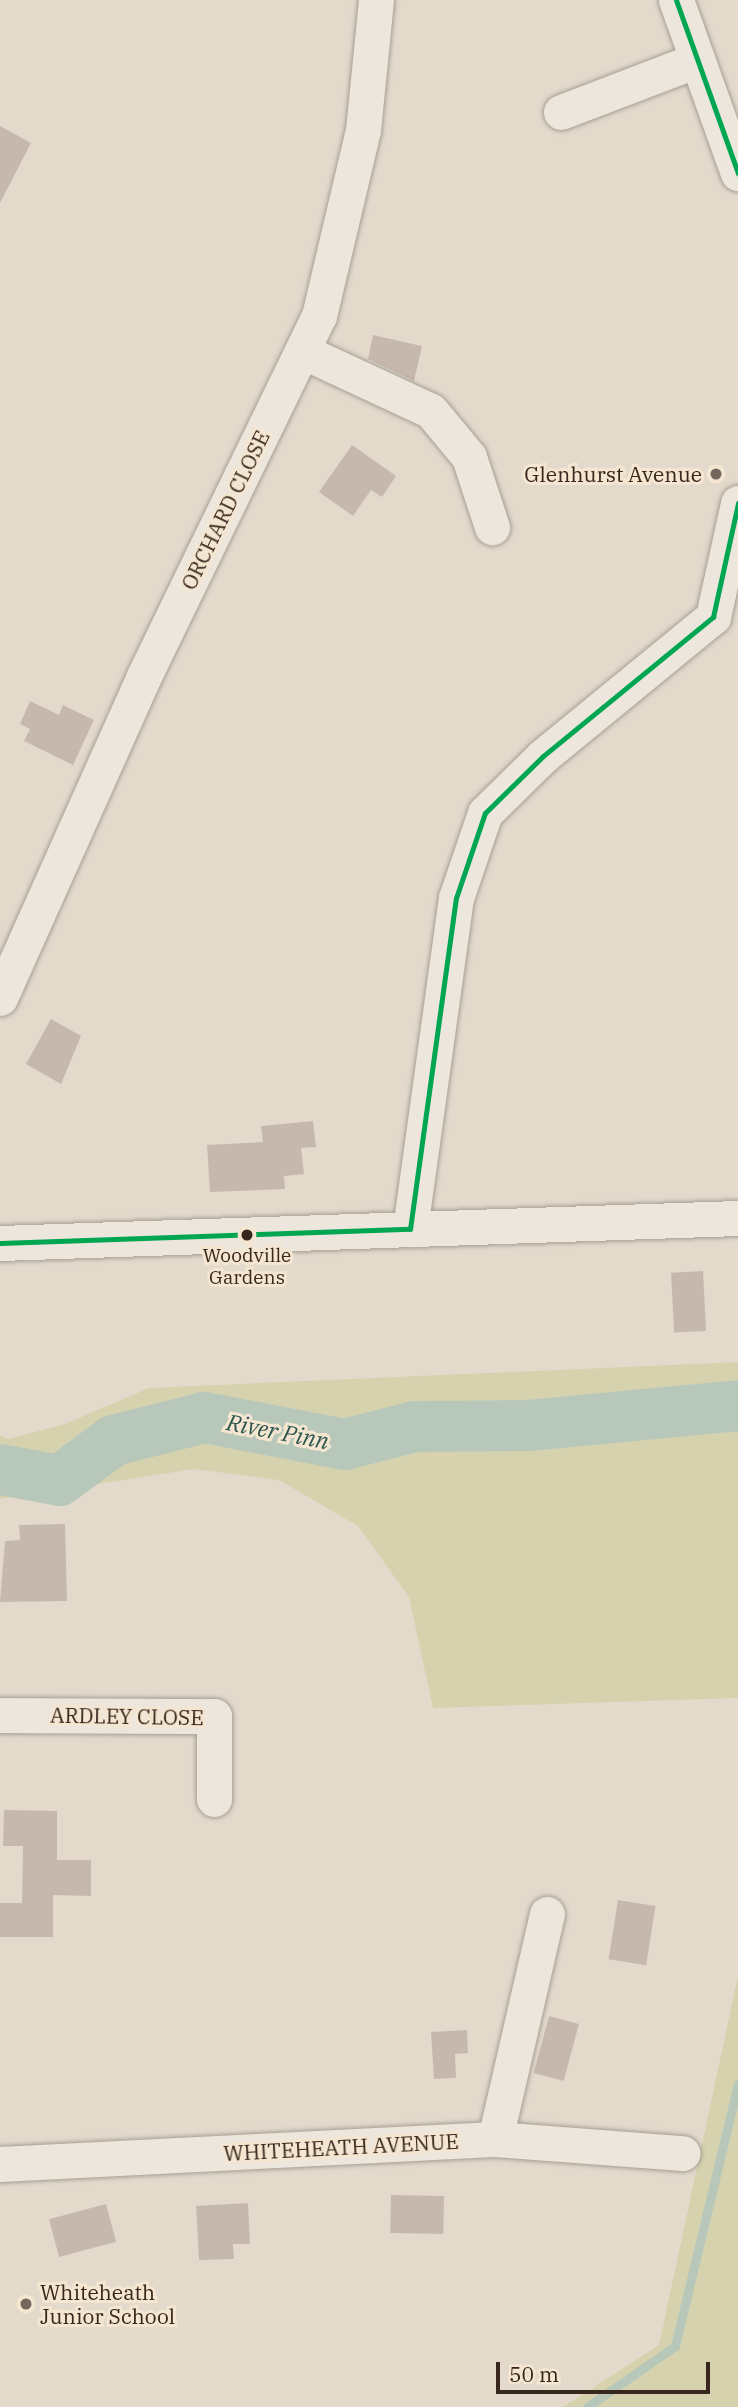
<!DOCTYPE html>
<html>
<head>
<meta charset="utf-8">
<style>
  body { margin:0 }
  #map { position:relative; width:738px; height:2407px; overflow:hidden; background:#e3dacc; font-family:"IBM Plex Serif",serif }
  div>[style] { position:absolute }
  .green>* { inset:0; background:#d6d2ae }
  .stream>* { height:9px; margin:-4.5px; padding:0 4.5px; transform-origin:4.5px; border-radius:4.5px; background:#b7c8bb }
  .river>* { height:51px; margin:-25.5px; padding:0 25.5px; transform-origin:25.5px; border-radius:25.5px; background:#b7c8bb }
  .building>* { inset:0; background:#c7b8ad; transform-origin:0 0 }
  .roads { filter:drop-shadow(0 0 2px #a89f95) drop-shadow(0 0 2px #a89f95) }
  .minor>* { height:35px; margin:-17.5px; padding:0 17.5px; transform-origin:17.5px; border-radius:17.5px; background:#ece6dd }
  .bus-1>* { height:5px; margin:-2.5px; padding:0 2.5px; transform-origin:2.5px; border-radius:2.5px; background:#00a651 }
  .dots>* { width:19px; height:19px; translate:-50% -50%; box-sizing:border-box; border:4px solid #f5e6d1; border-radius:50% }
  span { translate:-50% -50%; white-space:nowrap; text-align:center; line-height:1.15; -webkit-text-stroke:6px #f5e6d1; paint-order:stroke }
  .bus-label { font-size:19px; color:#37271d }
  .poi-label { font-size:21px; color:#37271d }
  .right { translate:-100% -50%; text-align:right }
  .left { translate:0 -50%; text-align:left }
  .street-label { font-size:21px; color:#37271d }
  .water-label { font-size:23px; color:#2d564f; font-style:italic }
  .scale { position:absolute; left:496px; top:2362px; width:214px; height:32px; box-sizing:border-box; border:4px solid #37271d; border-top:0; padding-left:9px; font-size:21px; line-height:24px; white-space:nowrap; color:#37271d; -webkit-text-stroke:5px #f5e6d1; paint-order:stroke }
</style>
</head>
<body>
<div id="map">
  <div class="green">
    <i style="clip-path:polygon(738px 1362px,738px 1698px,433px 1708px,409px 1597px,358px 1526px,279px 1480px,194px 1469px,0 1499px,0 1435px,8px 1439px,65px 1424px,149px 1388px)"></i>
    <i style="clip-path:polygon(738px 1976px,738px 2407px,563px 2407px,659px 2345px)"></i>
  </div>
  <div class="stream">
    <i style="left:587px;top:2407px;width:107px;rotate:-34.7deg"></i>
    <i style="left:675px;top:2346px;width:269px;rotate:-76.5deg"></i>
  </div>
  <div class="river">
    <i style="left:0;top:1469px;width:60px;rotate:10.6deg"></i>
    <i style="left:59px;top:1480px;width:67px;rotate:-36.5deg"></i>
    <i style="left:113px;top:1440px;width:94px;rotate:-14.2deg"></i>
    <i style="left:204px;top:1417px;width:143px;rotate:10.9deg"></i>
    <i style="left:344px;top:1444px;width:73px;rotate:-14.2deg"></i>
    <i style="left:415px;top:1426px;width:113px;rotate:-0.5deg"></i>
    <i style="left:528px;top:1425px;width:211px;rotate:-5.4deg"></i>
  </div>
  <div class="building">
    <i style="clip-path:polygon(0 126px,31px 143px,0 203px)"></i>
    <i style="clip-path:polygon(373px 335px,422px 346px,414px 381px,368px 359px)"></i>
    <i style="clip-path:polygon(352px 445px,396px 476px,382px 497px,371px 490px,353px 516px,319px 492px)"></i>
    <i style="clip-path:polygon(30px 701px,59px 715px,63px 705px,94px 720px,73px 765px,24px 741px,30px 729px,20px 724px)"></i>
    <i style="clip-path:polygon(51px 1019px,81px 1036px,61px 1084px,26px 1064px)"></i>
    <i style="clip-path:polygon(313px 1121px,316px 1147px,301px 1148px,304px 1174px,284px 1176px,285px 1189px,210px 1192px,207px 1145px,263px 1142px,261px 1126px)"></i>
    <i style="left:703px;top:1271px;width:60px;height:32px;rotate:87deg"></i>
    <i style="clip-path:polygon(65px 1524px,67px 1601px,0 1602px,5px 1541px,20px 1540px,19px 1525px)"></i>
    <i style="clip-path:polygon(4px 1810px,57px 1811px,57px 1860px,91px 1860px,91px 1896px,53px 1895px,53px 1937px,0 1937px,0 1903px,22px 1903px,23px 1846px,3px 1846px)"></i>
    <i style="left:618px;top:1900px;width:38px;height:60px;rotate:9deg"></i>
    <i style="left:549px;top:2016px;width:31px;height:59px;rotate:15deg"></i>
    <i style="clip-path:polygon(467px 2030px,468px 2053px,455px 2054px,456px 2078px,434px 2079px,431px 2032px)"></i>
    <i style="left:391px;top:2195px;width:53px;height:38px;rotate:1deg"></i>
    <i style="clip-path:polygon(248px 2203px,250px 2244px,233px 2244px,234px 2259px,199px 2260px,196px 2206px)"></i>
    <i style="left:106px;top:2204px;width:39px;height:59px;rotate:75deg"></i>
  </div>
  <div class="roads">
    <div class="minor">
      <i style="left:676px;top:0;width:184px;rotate:70.3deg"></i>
      <i style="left:561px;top:112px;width:146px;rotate:-20.9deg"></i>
      <i style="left:302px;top:351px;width:142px;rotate:24.9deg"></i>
      <i style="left:431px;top:411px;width:60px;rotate:50.4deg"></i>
      <i style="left:469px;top:457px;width:74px;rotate:71.8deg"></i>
      <i style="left:0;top:998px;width:353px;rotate:-65.9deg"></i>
      <i style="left:144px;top:676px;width:400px;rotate:-64.1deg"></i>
      <i style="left:319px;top:316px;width:191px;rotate:-76.7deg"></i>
      <i style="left:363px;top:130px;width:131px;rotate:-84.3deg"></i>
      <i style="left:410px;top:1229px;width:334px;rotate:-82.1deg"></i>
      <i style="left:456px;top:898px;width:90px;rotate:-71.2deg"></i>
      <i style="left:485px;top:813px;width:81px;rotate:-44.5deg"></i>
      <i style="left:543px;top:756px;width:220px;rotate:-39.3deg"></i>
      <i style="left:713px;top:617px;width:117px;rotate:-77.6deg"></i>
      <i style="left:0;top:1243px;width:738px;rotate:-1.94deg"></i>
      <i style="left:0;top:1715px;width:214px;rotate:0.3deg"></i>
      <i style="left:214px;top:1716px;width:83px;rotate:90deg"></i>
      <i style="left:495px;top:2139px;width:231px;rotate:-77deg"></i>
      <i style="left:0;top:2164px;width:496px;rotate:-2.9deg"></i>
      <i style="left:495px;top:2139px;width:188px;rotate:4.3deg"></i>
    </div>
  </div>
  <div class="bus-1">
    <i style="left:676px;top:0;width:184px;rotate:70.3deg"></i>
    <i style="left:0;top:1243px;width:410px;rotate:-2deg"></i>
    <i style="left:410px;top:1229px;width:334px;rotate:-82.1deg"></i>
    <i style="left:456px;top:898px;width:90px;rotate:-71.2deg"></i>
    <i style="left:485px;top:813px;width:81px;rotate:-44.5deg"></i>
    <i style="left:543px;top:756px;width:220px;rotate:-39.3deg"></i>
    <i style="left:713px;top:617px;width:117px;rotate:-77.6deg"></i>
  </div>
  <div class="dots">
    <i style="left:716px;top:474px;background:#73665a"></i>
    <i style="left:247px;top:1235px;background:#37271d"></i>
    <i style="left:26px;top:2304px;background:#73665a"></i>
  </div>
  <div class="bus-label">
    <span style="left:247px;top:1267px">Woodville<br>Gardens</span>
  </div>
  <div class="poi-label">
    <span class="right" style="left:702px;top:474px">Glenhurst Avenue</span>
    <span class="left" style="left:40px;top:2304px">Whiteheath<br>Junior School</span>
  </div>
  <div class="street-label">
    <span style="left:225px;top:510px;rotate:-64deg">ORCHARD CLOSE</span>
    <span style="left:127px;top:1716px;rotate:1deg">ARDLEY CLOSE</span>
    <span style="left:341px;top:2147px;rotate:-3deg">WHITEHEATH AVENUE</span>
  </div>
  <div class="water-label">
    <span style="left:278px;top:1431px;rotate:11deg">River Pinn</span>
  </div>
  <div class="scale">50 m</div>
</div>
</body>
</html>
